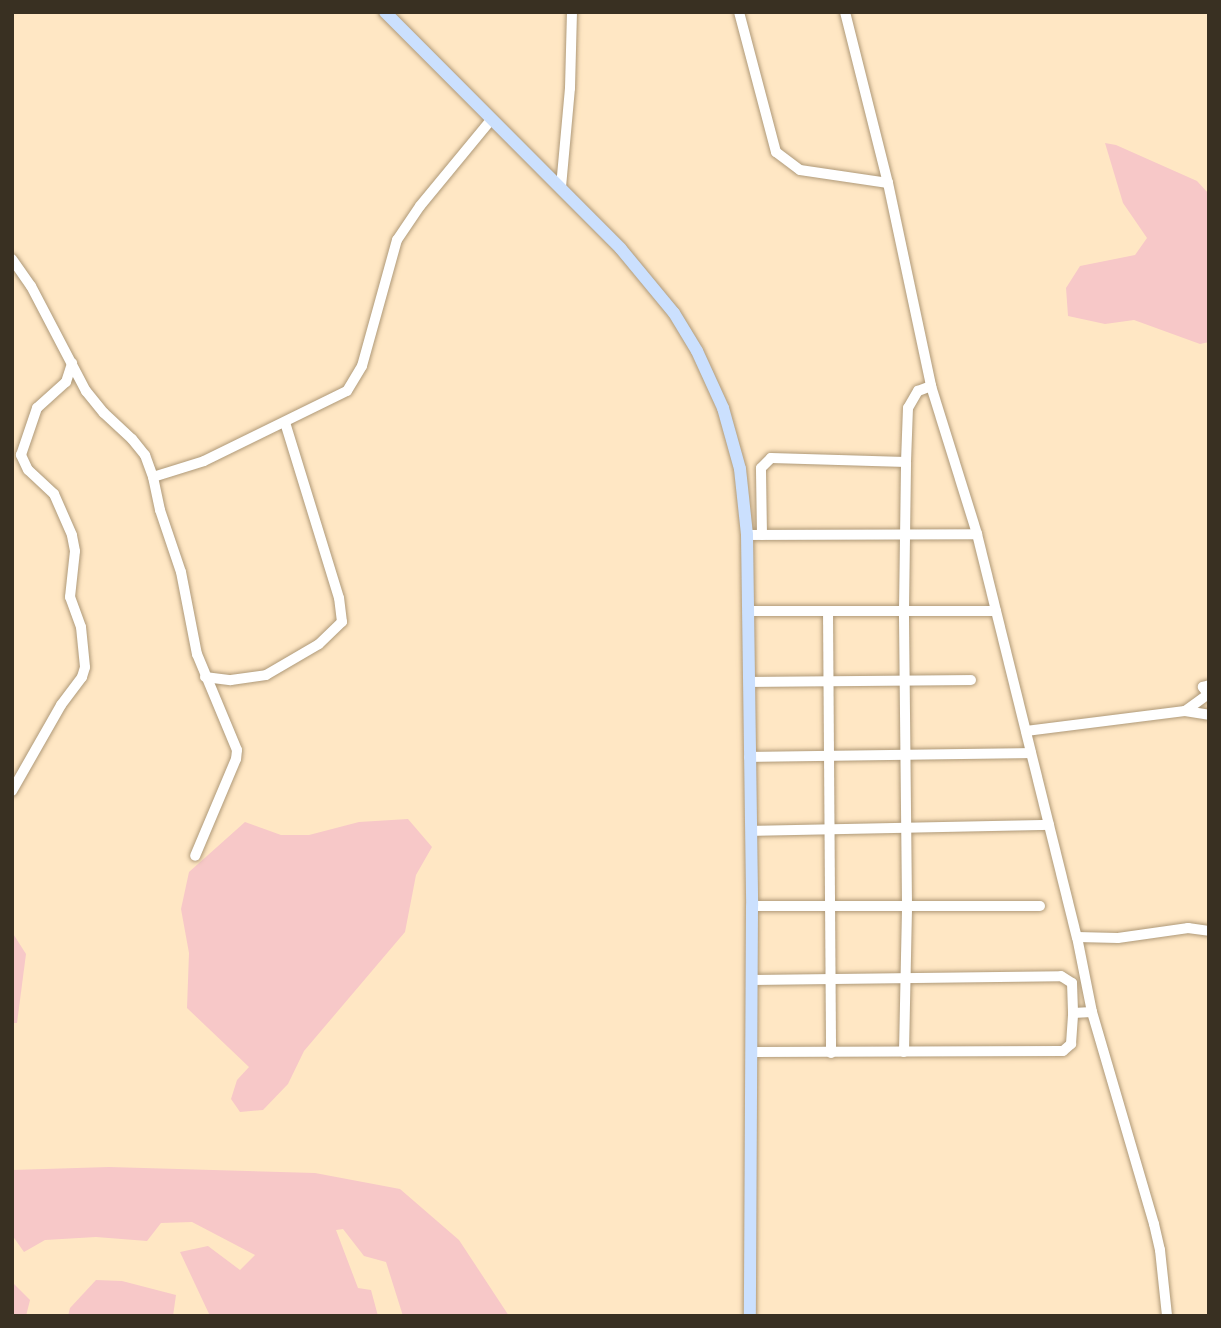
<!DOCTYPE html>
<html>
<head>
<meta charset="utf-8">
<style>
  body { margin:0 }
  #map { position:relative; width:1221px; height:1328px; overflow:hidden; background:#ffe7c4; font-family:"DM Sans",sans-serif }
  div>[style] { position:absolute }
  .green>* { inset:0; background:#f7c8c8 }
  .roads { filter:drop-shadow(0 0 2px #af9978) drop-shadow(0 0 2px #af9978) }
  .street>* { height:10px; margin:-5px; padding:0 5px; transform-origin:5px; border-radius:5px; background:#fff }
  .secondary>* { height:12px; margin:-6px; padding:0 6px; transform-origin:6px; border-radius:6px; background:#cbe0fe }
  span { translate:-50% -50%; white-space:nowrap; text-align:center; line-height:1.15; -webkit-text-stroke:6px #fff; paint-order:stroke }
  .frame { position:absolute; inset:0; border:14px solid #393022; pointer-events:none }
</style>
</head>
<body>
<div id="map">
  <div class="green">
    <i style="clip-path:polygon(1105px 143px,1116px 145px,1197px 181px,1209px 194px,1209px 342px,1200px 344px,1134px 320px,1105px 324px,1068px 316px,1066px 288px,1080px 266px,1135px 255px,1147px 238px,1123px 203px)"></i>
    <i style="clip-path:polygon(408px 819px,432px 847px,416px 875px,405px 932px,304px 1051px,288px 1084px,263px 1110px,240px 1112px,231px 1099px,237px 1080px,249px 1067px,187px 1008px,189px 953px,181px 909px,189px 872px,245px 822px,281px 835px,309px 835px,359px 822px)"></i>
    <i style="clip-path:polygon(12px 932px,26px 954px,17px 1023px,12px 1023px)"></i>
    <i style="clip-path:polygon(109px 1167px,315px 1173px,400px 1189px,459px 1240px,509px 1316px,403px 1316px,386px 1262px,364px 1256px,343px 1229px,336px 1230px,358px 1288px,371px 1290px,378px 1316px,210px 1316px,180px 1252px,208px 1246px,240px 1270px,255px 1255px,192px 1222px,161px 1223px,147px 1241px,96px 1237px,45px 1240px,24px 1252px,12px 1235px,12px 1170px)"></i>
    <i style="clip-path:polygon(96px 1280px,122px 1281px,176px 1295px,173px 1316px,68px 1316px,70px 1308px)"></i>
    <i style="clip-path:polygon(14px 1284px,30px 1300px,26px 1316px,12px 1316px)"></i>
  </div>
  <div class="roads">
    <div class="street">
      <i style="left:739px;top:12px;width:145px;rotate:75.2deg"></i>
      <i style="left:776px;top:152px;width:30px;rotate:37deg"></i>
      <i style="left:800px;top:170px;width:89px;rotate:8.4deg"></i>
      <i style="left:845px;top:12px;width:176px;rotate:75.9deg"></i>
      <i style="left:888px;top:183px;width:208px;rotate:78deg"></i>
      <i style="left:931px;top:386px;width:155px;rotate:72.7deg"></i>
      <i style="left:977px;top:534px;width:415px;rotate:76.1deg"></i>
      <i style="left:1077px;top:937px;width:76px;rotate:78.7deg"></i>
      <i style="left:1092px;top:1012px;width:221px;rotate:73.7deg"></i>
      <i style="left:1154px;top:1224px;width:27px;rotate:77deg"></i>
      <i style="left:1160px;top:1250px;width:66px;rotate:83.9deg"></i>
      <i style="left:561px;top:187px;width:99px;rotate:-84.8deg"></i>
      <i style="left:570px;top:88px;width:76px;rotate:-88.5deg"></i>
      <i style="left:12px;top:259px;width:33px;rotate:55deg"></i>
      <i style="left:31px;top:286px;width:119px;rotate:62.4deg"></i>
      <i style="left:86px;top:391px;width:28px;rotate:51deg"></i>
      <i style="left:104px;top:413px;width:38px;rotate:43deg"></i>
      <i style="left:132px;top:439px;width:21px;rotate:51deg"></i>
      <i style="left:145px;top:455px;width:23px;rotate:70deg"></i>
      <i style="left:153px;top:477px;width:34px;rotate:78deg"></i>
      <i style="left:160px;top:510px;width:65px;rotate:71.3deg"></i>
      <i style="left:181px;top:572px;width:84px;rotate:79deg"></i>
      <i style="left:197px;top:654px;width:104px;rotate:67.4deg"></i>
      <i style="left:237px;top:750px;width:9px;rotate:96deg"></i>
      <i style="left:236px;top:759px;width:105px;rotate:112.9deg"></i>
      <i style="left:153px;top:477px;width:53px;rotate:-17.4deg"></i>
      <i style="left:204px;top:461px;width:159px;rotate:-26.1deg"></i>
      <i style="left:347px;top:391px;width:29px;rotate:-59deg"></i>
      <i style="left:362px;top:366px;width:131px;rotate:-74.5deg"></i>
      <i style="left:397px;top:240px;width:41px;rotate:-55.9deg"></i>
      <i style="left:420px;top:206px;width:110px;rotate:-50.5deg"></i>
      <i style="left:747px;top:535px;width:230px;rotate:-0.2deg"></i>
      <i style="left:762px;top:535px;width:67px;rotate:-90.9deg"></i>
      <i style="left:761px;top:468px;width:14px;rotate:-45deg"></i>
      <i style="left:771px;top:458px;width:135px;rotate:1.7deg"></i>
      <i style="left:748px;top:611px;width:248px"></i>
      <i style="left:828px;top:611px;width:442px;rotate:89.6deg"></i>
      <i style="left:205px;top:677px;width:26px;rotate:7deg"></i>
      <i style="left:231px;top:680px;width:35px;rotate:-8deg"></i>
      <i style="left:266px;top:675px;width:61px;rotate:-30.3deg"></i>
      <i style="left:319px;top:644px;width:32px;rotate:-44deg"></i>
      <i style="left:342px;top:622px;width:24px;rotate:-97deg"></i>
      <i style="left:339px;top:598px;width:183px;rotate:-107.1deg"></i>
      <i style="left:749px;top:682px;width:222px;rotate:-0.5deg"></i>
      <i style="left:1185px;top:711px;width:29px;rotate:-36deg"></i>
      <i style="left:1208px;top:694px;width:9px;rotate:-126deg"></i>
      <i style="left:1203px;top:687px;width:6px;rotate:-18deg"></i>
      <i style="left:1026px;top:731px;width:160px;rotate:-7.2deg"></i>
      <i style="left:1185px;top:711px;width:24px;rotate:9deg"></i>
      <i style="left:749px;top:757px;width:282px;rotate:-0.8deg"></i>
      <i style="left:12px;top:791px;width:99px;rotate:-60.3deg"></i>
      <i style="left:61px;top:705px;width:35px;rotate:-53deg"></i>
      <i style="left:82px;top:677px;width:10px;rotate:-73deg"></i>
      <i style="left:85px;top:667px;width:40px;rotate:-95.7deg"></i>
      <i style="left:81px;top:627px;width:32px;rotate:-110deg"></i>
      <i style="left:70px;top:597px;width:46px;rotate:-83.8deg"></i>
      <i style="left:75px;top:551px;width:16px;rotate:-101deg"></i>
      <i style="left:72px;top:535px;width:45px;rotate:-113.7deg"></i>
      <i style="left:54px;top:494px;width:35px;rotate:-137deg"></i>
      <i style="left:28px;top:470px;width:17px;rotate:-115deg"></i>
      <i style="left:21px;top:455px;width:50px;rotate:-71.2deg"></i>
      <i style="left:37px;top:408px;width:39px;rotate:-42deg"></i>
      <i style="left:66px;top:382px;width:20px;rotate:-72deg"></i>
      <i style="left:751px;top:831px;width:298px;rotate:-1.2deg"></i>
      <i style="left:752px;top:906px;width:288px"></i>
      <i style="left:1077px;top:937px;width:41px;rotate:1.4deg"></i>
      <i style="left:1118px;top:938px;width:71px;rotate:-8.1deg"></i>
      <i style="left:1188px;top:928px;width:21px;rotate:8deg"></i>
      <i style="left:752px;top:980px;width:309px;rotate:-0.7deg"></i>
      <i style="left:1061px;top:976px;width:13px;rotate:32deg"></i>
      <i style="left:1072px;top:983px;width:30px;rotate:88deg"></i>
      <i style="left:752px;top:1052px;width:311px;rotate:-0.2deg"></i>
      <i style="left:1063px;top:1051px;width:11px;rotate:-41deg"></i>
      <i style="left:1071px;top:1044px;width:31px;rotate:-86deg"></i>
      <i style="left:1073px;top:1013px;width:19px;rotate:-3deg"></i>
      <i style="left:904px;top:1052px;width:148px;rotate:-88.8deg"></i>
      <i style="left:907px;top:904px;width:294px;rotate:-90.6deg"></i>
      <i style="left:904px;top:610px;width:148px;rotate:-89.2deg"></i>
      <i style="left:906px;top:462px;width:54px;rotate:-87.9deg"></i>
      <i style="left:908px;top:408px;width:20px;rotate:-60deg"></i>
      <i style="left:918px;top:391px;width:14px;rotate:-21deg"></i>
    </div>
    <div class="secondary">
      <i style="left:385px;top:12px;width:334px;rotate:45.1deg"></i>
      <i style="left:621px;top:249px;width:83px;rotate:50.4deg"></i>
      <i style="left:674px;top:313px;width:44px;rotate:58.8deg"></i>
      <i style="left:697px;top:351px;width:63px;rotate:65.5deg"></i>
      <i style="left:723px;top:408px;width:63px;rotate:74.4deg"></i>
      <i style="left:740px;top:469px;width:66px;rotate:83.9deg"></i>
      <i style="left:747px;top:535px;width:371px;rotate:89.2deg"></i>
      <i style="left:752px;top:906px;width:410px;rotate:90.3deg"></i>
    </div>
  </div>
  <div class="frame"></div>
</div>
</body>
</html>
